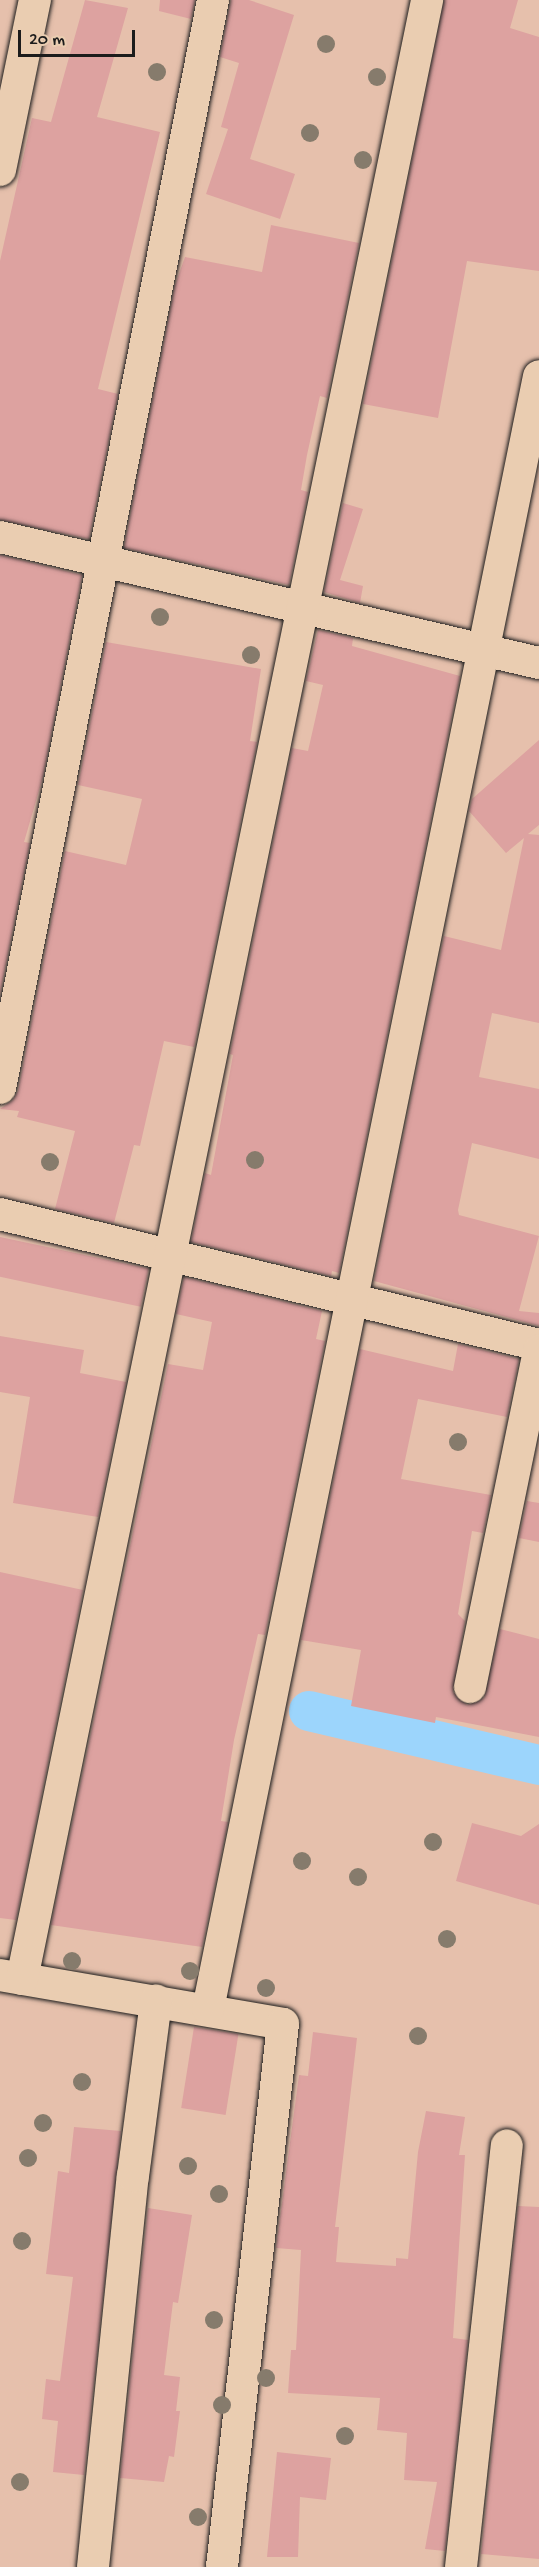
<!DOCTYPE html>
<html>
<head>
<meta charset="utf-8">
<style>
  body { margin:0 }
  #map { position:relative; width:539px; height:2567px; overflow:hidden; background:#e6c0ac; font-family:"Gochi Hand",sans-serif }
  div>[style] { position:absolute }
  .canal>* { height:40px; margin:-20px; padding:0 20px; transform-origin:20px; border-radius:20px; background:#9cd5fc }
  .building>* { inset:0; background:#dda2a0; transform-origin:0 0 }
  .roads { filter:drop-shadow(0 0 2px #1c1c1c) drop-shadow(0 0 2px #1c1c1c) }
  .minor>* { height:32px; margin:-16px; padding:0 16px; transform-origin:16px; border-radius:16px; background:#eacdb1 }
  .trees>* { width:18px; height:18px; margin:-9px; border-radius:50%; background:#867b6c }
  span { translate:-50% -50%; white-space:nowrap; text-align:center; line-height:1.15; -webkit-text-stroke:5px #eacdb1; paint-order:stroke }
  .scale { position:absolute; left:18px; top:30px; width:117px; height:27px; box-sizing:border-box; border:3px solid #1c1c1c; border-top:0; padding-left:8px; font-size:18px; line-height:21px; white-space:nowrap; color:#1c1c1c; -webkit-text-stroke:4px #eacdb1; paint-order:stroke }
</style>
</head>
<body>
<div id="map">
  <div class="canal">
    <i style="left:309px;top:1711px;width:236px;rotate:13.2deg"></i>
  </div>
  <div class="building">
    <i style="clip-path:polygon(85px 0,128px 8px,97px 117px,160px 132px,98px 389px,118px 394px,89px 539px,0 520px,0 261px,32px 118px,51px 122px)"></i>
    <i style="clip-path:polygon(160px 0,195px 0,191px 19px,159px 11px)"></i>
    <i style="clip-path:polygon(231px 0,249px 0,294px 15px,250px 159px,295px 174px,280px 219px,206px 194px,228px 129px,221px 127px,239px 63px,220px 57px)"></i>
    <i style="clip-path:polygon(444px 0,518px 0,510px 28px,539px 37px,539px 271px,467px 261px,438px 418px,363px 404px)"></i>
    <i style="clip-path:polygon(271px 225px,359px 243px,327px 398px,320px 396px,307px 455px,301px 490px,308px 492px,289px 585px,124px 548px,175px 285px,185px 257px,262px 272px)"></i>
    <i style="clip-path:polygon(343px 503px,363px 509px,340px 580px,363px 586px,360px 603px,324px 592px)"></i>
    <i style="clip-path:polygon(0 555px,82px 575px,43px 777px,24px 842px,30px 843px,0 994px)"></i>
    <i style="clip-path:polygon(318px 630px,353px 638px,352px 646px,460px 676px,339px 1273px,332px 1271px,331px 1276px,191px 1242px,205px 1173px,211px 1175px,233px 1055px,230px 1054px,292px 748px,308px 751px,323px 685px,306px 681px)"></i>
    <i style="clip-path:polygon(106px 642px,261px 669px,250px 741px,257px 742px,194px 1047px,164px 1041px,140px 1146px,134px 1145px,114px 1223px,55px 1209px,75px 1131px,17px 1117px,19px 1111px,0 1109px,13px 1100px,18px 1091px,65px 851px,126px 865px,142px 799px,78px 785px)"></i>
    <i style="clip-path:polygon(539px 740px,539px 825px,528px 834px,539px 835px,539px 1023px,492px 1013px,479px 1077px,539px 1089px,539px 1159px,472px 1143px,458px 1210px,459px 1215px,539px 1236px,519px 1311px,539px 1313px,539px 1326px,374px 1281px,444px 936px,501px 950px,524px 838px,506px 853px,469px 811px,472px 799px)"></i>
    <i style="left:0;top:1237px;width:152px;height:39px;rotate:12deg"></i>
    <i style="clip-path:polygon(184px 1277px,322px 1311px,316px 1339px,325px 1341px,265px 1635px,258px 1634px,234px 1740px,221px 1821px,228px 1822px,202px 1947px,51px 1925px,168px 1364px,203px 1370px,212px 1322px,176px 1314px)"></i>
    <i style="clip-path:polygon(0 1336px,84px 1350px,80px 1373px,126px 1382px,98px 1517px,13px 1503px,30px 1397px,0 1392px)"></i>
    <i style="clip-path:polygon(458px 1344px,519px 1359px,507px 1417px,418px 1399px,401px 1479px,491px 1495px,483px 1533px,472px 1531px,458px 1614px,465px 1621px,453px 1692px,467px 1705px,484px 1698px,500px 1629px,539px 1639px,539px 1737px,436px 1717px,435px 1723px,351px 1706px,361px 1650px,301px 1640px,360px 1349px,453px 1371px)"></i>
    <i style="clip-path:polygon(527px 1501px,539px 1503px,539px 1542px,519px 1538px)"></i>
    <i style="clip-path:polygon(0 1572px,83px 1590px,16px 1920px,0 1918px)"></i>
    <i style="clip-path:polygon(472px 1823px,521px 1836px,539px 1824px,539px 1905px,456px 1881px)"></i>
    <i style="left:194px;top:2027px;width:45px;height:82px;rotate:9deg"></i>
    <i style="clip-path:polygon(313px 2032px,357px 2038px,335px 2227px,339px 2227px,336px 2262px,396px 2266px,396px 2258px,408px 2259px,418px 2152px,426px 2111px,465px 2117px,459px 2155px,465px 2155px,453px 2338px,468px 2340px,445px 2551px,425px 2549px,437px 2482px,404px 2480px,407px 2433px,377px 2430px,380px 2398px,288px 2393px,291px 2350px,296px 2350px,301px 2250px,276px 2248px,299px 2075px,308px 2076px)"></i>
    <i style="clip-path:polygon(74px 2127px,121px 2131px,84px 2475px,53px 2472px,58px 2421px,42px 2419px,46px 2379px,60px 2381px,73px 2277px,46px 2274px,58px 2171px,69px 2173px)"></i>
    <i style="clip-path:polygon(518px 2206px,539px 2207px,539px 2559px,481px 2554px)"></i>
    <i style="clip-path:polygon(148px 2208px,192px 2215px,178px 2303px,173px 2302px,164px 2375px,180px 2377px,176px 2411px,180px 2411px,174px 2457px,169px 2456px,164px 2482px,120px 2478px)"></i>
    <i style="clip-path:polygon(277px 2452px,331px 2458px,326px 2500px,300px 2497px,298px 2557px,267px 2557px)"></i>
  </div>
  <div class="roads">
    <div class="minor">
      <i style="left:0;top:170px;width:174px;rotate:-78.4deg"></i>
      <i style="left:0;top:537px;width:554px;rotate:13.16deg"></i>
      <i style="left:0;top:1088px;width:1109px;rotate:-78.92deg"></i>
      <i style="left:0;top:1214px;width:555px;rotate:13.66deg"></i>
      <i style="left:470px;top:1687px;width:343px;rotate:-78.4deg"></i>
      <i style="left:0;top:1975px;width:287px;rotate:9.8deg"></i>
      <i style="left:283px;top:2024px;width:546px;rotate:96.41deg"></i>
      <i style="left:22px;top:1979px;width:2020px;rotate:-78.43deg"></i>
      <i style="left:208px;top:2009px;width:1666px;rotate:-78.54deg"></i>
      <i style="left:93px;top:2567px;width:393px;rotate:-84.2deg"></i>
      <i style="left:133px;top:2176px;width:177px;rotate:-82.5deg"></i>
      <i style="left:461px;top:2567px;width:424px;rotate:-83.8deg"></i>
    </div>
  </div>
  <div class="trees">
    <i style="left:326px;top:44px"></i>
    <i style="left:157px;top:72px"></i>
    <i style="left:377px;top:77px"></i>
    <i style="left:310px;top:133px"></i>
    <i style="left:363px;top:160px"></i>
    <i style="left:160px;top:617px"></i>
    <i style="left:251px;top:655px"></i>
    <i style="left:255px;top:1160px"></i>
    <i style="left:50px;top:1162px"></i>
    <i style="left:458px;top:1442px"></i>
    <i style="left:433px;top:1842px"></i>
    <i style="left:302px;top:1861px"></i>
    <i style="left:358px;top:1877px"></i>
    <i style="left:447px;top:1939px"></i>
    <i style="left:72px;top:1961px"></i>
    <i style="left:190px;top:1971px"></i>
    <i style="left:266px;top:1988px"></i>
    <i style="left:418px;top:2036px"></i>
    <i style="left:82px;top:2082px"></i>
    <i style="left:43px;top:2123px"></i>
    <i style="left:28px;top:2158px"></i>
    <i style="left:188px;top:2166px"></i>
    <i style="left:219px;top:2194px"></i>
    <i style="left:22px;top:2241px"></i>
    <i style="left:214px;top:2320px"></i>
    <i style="left:266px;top:2378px"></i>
    <i style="left:222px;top:2405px"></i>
    <i style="left:345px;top:2436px"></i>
    <i style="left:20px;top:2482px"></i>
    <i style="left:198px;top:2517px"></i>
  </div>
  <div class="scale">20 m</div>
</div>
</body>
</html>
